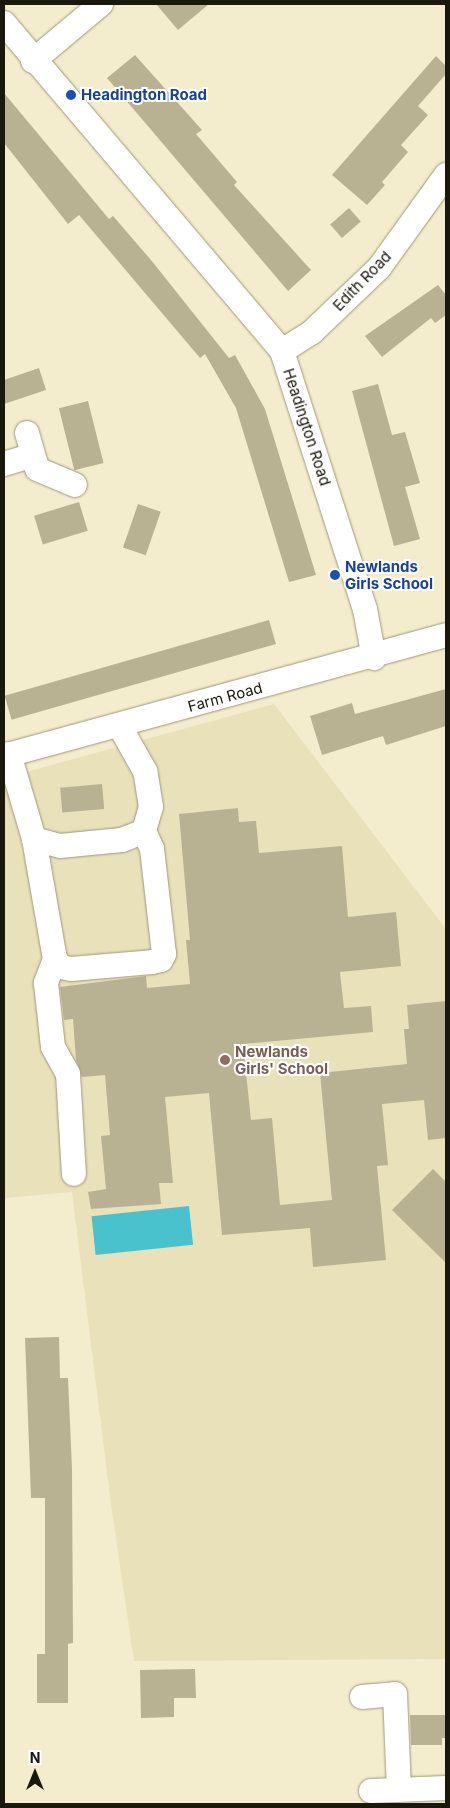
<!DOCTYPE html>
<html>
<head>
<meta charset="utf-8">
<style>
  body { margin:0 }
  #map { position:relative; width:450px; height:1808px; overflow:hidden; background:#f3edcd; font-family:Inter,sans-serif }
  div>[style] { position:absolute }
  .built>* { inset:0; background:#e9e1ba }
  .water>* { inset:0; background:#49c2ce; transform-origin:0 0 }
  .building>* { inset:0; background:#b8b293; transform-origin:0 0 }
  .roads { filter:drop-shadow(0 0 1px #9f987b) drop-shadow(0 0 1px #9f987b) }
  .minor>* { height:24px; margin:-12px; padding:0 12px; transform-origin:12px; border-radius:12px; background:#fff }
  .dots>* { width:14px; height:14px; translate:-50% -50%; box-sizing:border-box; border:2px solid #fff; border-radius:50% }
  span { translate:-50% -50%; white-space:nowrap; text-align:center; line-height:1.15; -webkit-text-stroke:4px #fff; paint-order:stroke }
  .transit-label { font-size:15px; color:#164399; font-weight:700 }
  .left { translate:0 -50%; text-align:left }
  .street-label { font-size:15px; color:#1a170c }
  .education-label { font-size:15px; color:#785e54; font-weight:700 }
  .frame { position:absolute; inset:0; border:5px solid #1a170c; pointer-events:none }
  .north { position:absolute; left:10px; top:1748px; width:50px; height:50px; -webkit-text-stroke:4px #fff; paint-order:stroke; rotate:0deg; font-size:14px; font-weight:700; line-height:20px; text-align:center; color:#1a170c }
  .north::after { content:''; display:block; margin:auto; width:18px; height:22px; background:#1a170c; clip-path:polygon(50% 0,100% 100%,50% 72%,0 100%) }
</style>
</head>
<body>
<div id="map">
  <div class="built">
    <i style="clip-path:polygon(274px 704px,446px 929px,446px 1659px,134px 1661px,111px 1504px,72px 1192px,4px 1198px,4px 778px)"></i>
  </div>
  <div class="water">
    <i style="left:189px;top:1206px;width:39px;height:98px;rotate:84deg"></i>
  </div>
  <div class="building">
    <i style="clip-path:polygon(156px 4px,209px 4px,178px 30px)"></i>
    <i style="clip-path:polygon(135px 55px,202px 130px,196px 134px,237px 182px,234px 185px,311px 270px,288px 291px,107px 78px)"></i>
    <i style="clip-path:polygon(436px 56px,446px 66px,446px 74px,418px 106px,428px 115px,401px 145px,408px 152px,382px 182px,385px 185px,367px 205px,332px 175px)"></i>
    <i style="clip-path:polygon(4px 93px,109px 219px,113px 216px,151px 260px,229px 358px,235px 355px,265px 409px,316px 575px,289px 582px,236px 408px,205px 354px,200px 358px,79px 215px,68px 224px,4px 143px)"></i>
    <i style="left:349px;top:208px;width:18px;height:25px;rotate:49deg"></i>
    <i style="clip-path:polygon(438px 285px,446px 295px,446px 315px,435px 323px,431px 318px,382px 357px,365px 336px)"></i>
    <i style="clip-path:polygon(39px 368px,46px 390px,4px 404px,4px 380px)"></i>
    <i style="clip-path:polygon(378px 384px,392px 435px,405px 432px,420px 483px,405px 487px,420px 539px,394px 546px,352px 391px)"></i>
    <i style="left:88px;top:401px;width:64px;height:30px;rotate:76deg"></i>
    <i style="left:79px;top:502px;width:30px;height:47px;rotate:73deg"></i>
    <i style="left:138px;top:504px;width:24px;height:46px;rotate:19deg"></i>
    <i style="left:269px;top:620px;width:25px;height:275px;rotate:74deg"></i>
    <i style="clip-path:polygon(446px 689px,446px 726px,386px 745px,383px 736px,322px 755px,310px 716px,352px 703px,355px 714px)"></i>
    <i style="left:102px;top:784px;width:25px;height:42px;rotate:85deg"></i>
    <i style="clip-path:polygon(238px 808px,239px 822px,256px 821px,259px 853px,342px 846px,348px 917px,396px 912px,401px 966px,340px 972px,344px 1008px,371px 1006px,373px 1032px,243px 1044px,251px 1120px,272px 1118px,280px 1205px,332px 1200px,320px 1073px,407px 1064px,404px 1029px,409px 1029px,407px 1005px,446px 1001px,446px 1138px,428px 1140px,424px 1100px,382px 1104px,388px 1165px,377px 1166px,386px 1260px,313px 1267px,310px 1228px,222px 1235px,209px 1093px,165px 1097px,173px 1183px,159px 1183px,161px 1204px,91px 1209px,88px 1192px,106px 1189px,101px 1136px,110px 1135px,105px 1075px,82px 1077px,76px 1060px,73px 1019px,64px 1020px,60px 987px,146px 976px,147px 988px,190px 984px,186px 940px,190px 940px,179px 814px)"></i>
    <i style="clip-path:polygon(433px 1169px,446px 1182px,446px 1263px,392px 1210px)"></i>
    <i style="clip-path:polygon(59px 1337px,60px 1378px,68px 1378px,72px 1469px,73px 1643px,68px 1644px,68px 1703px,37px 1703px,37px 1654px,45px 1654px,45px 1498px,31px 1498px,25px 1338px)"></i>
    <i style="clip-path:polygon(195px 1669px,196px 1698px,174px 1698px,174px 1717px,141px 1718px,140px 1670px)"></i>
    <i style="clip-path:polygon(410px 1715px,446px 1715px,446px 1738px,442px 1738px,442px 1745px,411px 1745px)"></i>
  </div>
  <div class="roads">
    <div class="minor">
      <i style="left:4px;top:23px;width:430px;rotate:49.7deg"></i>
      <i style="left:282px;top:351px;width:271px;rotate:72.2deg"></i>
      <i style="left:365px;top:609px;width:50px;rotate:79.6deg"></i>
      <i style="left:33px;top:61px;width:89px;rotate:-40deg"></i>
      <i style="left:282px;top:351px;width:36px;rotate:-32deg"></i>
      <i style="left:312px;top:332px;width:93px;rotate:-43.7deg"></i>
      <i style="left:379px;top:268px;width:115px;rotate:-54.2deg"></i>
      <i style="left:27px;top:433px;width:37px;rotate:74deg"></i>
      <i style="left:37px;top:469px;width:41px;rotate:22.8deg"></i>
      <i style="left:4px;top:464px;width:30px;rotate:-17deg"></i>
      <i style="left:9px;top:754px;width:89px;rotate:73.6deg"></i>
      <i style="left:34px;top:839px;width:27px;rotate:15deg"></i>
      <i style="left:60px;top:846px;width:62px;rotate:-5.5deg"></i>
      <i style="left:122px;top:840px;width:24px;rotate:-22deg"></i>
      <i style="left:144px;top:831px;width:25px;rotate:-74deg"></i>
      <i style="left:151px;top:807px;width:36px;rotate:-99deg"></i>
      <i style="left:145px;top:771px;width:53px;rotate:-119.5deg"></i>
      <i style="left:4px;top:756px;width:458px;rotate:-15.3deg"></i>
      <i style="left:34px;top:839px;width:122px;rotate:80.1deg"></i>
      <i style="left:55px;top:959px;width:10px;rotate:53deg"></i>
      <i style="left:61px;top:967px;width:10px;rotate:11deg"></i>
      <i style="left:71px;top:969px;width:81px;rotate:-4.9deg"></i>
      <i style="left:152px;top:962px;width:9px;rotate:-13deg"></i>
      <i style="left:161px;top:960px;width:7px;rotate:-63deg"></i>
      <i style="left:164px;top:954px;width:106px;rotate:-96.5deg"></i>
      <i style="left:152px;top:849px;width:20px;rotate:-114deg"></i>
      <i style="left:55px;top:959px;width:26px;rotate:111deg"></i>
      <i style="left:46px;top:983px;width:64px;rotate:83.8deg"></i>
      <i style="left:53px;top:1047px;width:31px;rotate:61deg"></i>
      <i style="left:68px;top:1074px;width:100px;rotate:86.6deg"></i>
      <i style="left:362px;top:1697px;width:33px;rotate:-5deg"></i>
      <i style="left:395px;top:1694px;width:95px;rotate:87.6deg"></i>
      <i style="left:371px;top:1791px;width:75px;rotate:-2.3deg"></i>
    </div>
  </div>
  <div class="dots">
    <i style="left:71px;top:95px;background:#1a4fb4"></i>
    <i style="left:335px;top:575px;background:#1a4fb4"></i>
    <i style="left:225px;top:1060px;background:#8d6e63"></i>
  </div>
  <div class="transit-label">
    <span class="left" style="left:81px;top:95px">Headington Road</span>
    <span class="left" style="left:345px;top:575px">Newlands<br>Girls School</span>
  </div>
  <div class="street-label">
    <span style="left:362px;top:281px;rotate:-46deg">Edith Road</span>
    <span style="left:307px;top:427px;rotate:72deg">Headington Road</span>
    <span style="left:225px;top:697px;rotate:-15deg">Farm Road</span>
  </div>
  <div class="education-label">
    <span class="left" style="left:235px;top:1060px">Newlands<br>Girls' School</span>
  </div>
  <div class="frame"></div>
  <div class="north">N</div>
</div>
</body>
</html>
